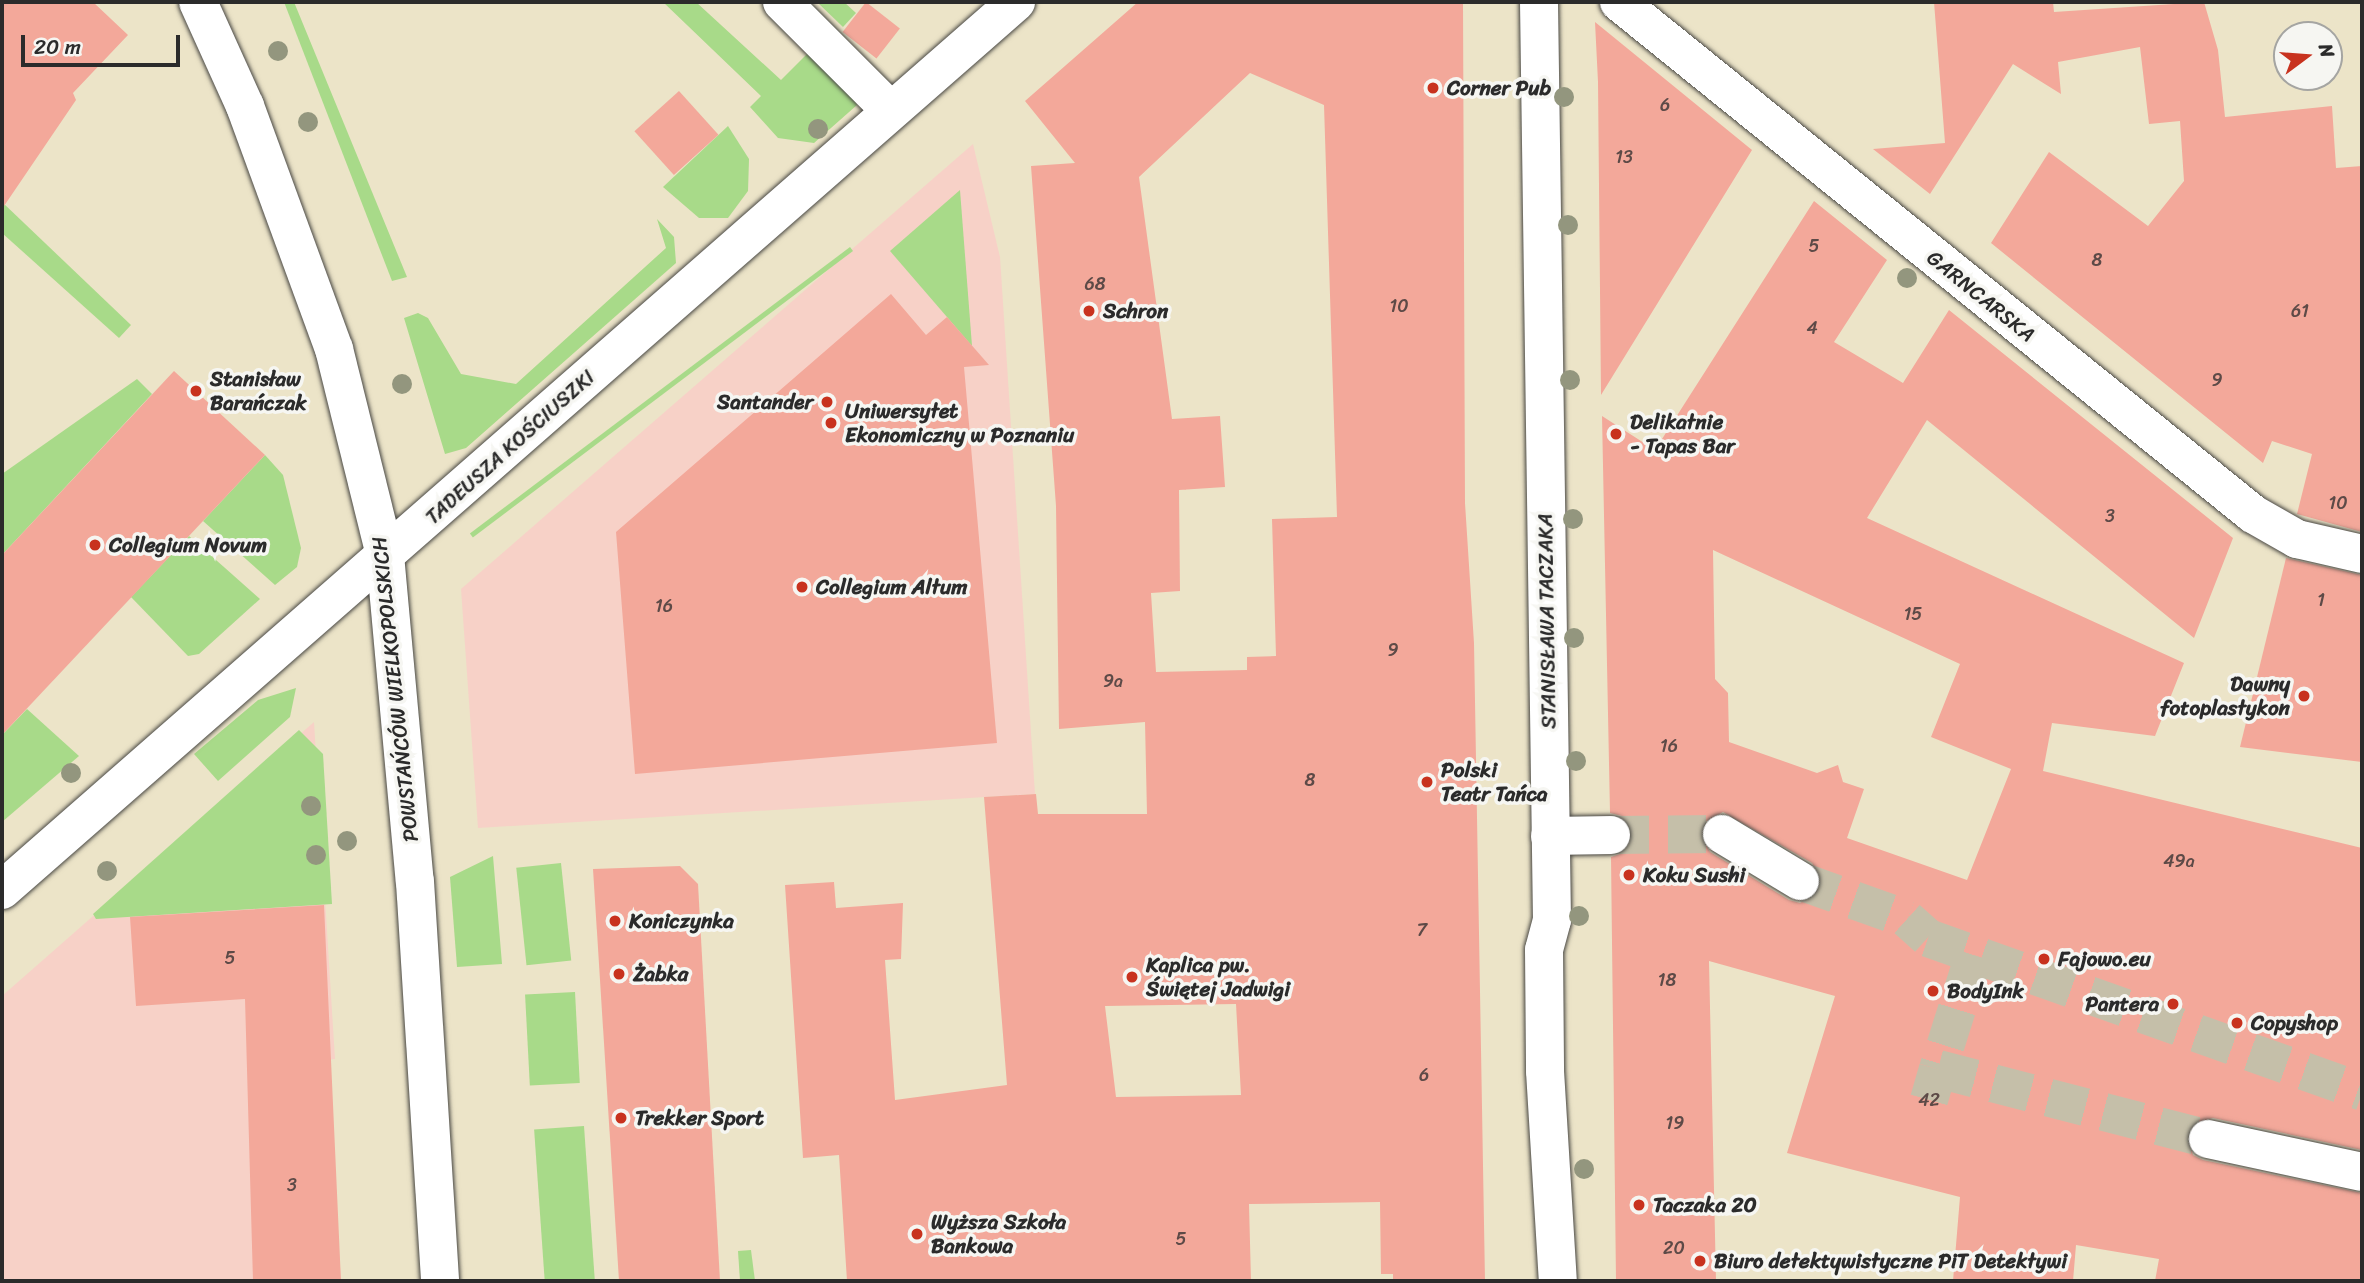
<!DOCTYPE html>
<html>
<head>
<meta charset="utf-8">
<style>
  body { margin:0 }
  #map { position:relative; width:2364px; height:1283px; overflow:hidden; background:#ece4c8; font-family:Sriracha,sans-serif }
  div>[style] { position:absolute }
  .built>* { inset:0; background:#f7d1c7 }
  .green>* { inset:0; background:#a8da89; transform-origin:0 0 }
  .building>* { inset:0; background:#f3a89a; transform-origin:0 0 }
  .minor-tunnel>* { height:38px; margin-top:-19px; transform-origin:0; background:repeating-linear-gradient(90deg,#c5bfa9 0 38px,transparent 0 57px) }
  .roads { filter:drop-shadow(0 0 2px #484743) drop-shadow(0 0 2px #484743) }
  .minor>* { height:38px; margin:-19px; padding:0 19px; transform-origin:19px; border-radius:19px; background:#fff }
  .trees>* { width:20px; height:20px; margin:-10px; border-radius:50%; background:#93967e }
  .dots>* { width:19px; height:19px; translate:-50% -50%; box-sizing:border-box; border:4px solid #f6f6f2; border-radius:50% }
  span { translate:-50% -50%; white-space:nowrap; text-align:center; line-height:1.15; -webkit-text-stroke:7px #f6f6f2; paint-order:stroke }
  .number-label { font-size:18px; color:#5d4a47 }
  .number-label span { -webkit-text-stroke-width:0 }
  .poi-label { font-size:21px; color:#2b2b2b; font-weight:700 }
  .left { translate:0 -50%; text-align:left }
  .right { translate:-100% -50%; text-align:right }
  .street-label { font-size:21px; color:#2b2b2b }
  .frame { position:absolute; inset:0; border:4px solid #2b2b2b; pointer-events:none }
  .north { position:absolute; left:2273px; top:21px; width:70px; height:70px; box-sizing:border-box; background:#f6f6f2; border:2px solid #a5a5a2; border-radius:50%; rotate:74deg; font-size:19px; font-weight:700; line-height:28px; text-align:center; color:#2b2b2b }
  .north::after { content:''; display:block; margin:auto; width:24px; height:32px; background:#c8321e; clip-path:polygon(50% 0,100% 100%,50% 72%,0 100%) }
  .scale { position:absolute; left:21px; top:35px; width:159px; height:32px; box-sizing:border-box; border:4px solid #2b2b2b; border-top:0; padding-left:9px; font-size:21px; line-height:24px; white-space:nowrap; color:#2b2b2b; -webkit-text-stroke:5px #f6f6f2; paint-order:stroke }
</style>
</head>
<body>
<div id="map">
  <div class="built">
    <i style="clip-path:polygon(973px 144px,1000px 257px,1035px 794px,478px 828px,461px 589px)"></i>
    <i style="clip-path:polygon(314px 722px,335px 1059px,326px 1060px,341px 1281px,2px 1281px,2px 996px)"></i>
  </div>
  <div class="green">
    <i style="clip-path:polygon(284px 2px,294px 2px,407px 277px,392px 281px)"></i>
    <i style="clip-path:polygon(663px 2px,696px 2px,781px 80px,810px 51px,851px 90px,857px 105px,814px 143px,778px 138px,750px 107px,761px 96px)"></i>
    <i style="clip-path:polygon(817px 2px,844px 2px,856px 13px,843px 27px)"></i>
    <i style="clip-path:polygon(728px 126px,749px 159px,748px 191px,728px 218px,699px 218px,663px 187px)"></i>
    <i style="clip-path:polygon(960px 190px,972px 346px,890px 251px)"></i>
    <i style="clip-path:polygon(2px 202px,131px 325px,119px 338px,2px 233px)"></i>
    <i style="clip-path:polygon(657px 219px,674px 237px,676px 263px,466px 448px,445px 454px,404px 318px,418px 313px,428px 318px,461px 374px,516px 384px,666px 248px)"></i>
    <i style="left:850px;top:247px;width:5px;height:476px;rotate:53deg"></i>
    <i style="clip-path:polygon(137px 379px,152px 394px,2px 555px,2px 474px)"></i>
    <i style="clip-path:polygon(265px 455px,283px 475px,301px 548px,297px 567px,275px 585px,203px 521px)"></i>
    <i style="clip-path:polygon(189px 536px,260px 599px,199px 654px,188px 656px,131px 597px)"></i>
    <i style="clip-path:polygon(296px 688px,290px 717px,218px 781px,194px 754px,258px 700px)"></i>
    <i style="clip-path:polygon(27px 709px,79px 756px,2px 822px,2px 735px)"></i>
    <i style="clip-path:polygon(299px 730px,323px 754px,332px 904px,96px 919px,93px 914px)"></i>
    <i style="clip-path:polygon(493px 856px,502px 964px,457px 967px,450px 877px)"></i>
    <i style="left:561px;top:863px;width:98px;height:45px;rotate:84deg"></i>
    <i style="left:575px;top:992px;width:91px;height:50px;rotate:87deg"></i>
    <i style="left:584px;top:1126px;width:155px;height:50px;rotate:86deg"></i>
    <i style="clip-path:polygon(751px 1250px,755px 1281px,740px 1281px,738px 1251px)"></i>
  </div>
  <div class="building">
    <i style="clip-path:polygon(2px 2px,93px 2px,128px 35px,73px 93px,76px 100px,2px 209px)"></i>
    <i style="left:866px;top:2px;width:43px;height:38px;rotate:38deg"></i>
    <i style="clip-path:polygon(evenodd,1138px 2px,1463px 2px,1465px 503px,1474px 643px,1485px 1281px,1393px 1281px,1393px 1274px,1381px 1274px,1380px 1202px,1249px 1204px,1251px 1281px,847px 1281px,839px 1155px,803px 1158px,785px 885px,834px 882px,836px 908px,903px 903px,901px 959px,885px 960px,895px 1100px,1007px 1085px,984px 797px,1036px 794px,1038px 814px,1147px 814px,1145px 722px,1059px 729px,1056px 506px,1031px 166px,1075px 163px,1025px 101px,1138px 2px,1250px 73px,1324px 105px,1337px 517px,1272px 519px,1276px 656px,1247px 657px,1247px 670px,1156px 672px,1151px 593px,1180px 591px,1179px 490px,1225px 487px,1220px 416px,1172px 419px,1139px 177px,1250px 73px,1138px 2px,1236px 1004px,1241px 1095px,1116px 1097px,1105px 1006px,1236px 1004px)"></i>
    <i style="clip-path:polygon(1934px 2px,2053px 2px,2054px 12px,2204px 2px,2218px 50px,2225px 117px,2332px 106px,2336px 168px,2362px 166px,2362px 532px,2297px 514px,2312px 454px,2272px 441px,2263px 463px,1991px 243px,2049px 152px,2148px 226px,2184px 181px,2180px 121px,2149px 124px,2140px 47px,2058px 62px,2061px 94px,2013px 64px,1930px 194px,1873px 149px,1945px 143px)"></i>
    <i style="clip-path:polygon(1595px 22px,1752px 150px,1601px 395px,1598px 82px)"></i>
    <i style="left:679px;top:91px;width:59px;height:60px;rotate:48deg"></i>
    <i style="clip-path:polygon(evenodd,1814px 201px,1887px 260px,1834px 342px,1903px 383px,1949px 310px,2233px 538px,2194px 638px,1927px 420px,1867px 518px,2184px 663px,2155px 736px,2052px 723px,2043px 771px,2362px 848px,2362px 1150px,2213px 1118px,2192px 1124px,2187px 1135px,2193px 1155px,2203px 1160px,2362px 1193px,2362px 1281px,2155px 1281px,2159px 1259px,2076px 1245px,2073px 1281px,1953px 1281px,1960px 1197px,1787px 1153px,1835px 996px,1709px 961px,1716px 1281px,1616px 1281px,1611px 857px,1623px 853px,1633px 835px,1622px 816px,1610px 813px,1602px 416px,1655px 450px,1814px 201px,1713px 550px,1960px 664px,1931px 737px,2011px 769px,1967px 880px,1847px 838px,1864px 789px,1843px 782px,1838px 765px,1817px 773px,1729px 742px,1728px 693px,1715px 679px,1713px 550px,1814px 201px,1723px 812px,1812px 863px,1822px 881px,1818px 893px,1800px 903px,1789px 900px,1710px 852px,1700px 834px,1703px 823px,1723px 812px)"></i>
    <i style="clip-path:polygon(891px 294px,926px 335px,947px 317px,989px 365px,964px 367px,997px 743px,635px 774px,616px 532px)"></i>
    <i style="clip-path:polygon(174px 371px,265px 455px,2px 735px,2px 555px)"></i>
    <i style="clip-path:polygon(2286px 558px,2362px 575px,2362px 762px,2240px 747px)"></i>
    <i style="clip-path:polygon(680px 866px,698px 884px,720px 1281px,619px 1281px,593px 869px)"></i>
    <i style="clip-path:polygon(324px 905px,341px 1281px,253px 1281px,245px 999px,136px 1006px,130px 917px)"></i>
  </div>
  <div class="minor-tunnel">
    <i style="left:1611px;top:835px;width:111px;rotate:-0.5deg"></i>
    <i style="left:1800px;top:881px;width:114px;rotate:19.6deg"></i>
    <i style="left:1907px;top:919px;width:28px;rotate:42deg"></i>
    <i style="left:1928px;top:938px;width:461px;rotate:19.5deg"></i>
    <i style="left:1974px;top:955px;width:120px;rotate:107.5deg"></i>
    <i style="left:1938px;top:1069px;width:279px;rotate:14.5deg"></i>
    <i style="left:1929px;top:1100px;width:32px;rotate:-74deg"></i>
  </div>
  <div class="roads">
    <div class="minor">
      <i style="left:198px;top:2px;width:114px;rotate:65.7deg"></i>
      <i style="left:245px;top:106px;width:259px;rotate:69.9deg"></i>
      <i style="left:334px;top:349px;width:212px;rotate:76.1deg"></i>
      <i style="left:385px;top:555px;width:328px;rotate:84.8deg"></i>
      <i style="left:415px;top:882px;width:400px;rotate:86.4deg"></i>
      <i style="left:782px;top:2px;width:153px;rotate:45deg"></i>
      <i style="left:1539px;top:2px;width:918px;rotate:89.19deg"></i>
      <i style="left:1552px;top:920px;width:31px;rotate:105deg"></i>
      <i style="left:1544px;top:950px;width:121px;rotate:89.5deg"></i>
      <i style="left:1545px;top:1071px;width:210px;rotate:86.5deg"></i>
      <i style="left:1619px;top:2px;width:815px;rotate:38.92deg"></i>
      <i style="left:2253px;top:514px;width:51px;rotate:29.6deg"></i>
      <i style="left:2297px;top:539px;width:67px;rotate:13deg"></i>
      <i style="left:1722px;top:834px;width:91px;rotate:31.1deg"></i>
      <i style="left:1550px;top:836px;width:61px;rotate:-0.9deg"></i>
      <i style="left:2px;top:890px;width:1348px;rotate:-41.21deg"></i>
      <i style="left:2208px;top:1139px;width:157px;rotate:12.1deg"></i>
    </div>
  </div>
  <div class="trees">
    <i style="left:278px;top:51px"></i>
    <i style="left:1564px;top:97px"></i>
    <i style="left:308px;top:122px"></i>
    <i style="left:818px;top:129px"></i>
    <i style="left:1568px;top:225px"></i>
    <i style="left:1907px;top:278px"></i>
    <i style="left:1570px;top:380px"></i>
    <i style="left:402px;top:384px"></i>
    <i style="left:1573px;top:519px"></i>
    <i style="left:1574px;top:638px"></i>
    <i style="left:1576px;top:761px"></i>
    <i style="left:71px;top:773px"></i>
    <i style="left:311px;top:806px"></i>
    <i style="left:347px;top:841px"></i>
    <i style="left:316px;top:855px"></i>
    <i style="left:107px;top:871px"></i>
    <i style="left:1579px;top:916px"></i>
    <i style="left:1584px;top:1169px"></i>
  </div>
  <div class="dots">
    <i style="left:1433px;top:88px;background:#c8321e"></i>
    <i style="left:1089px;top:311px;background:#c8321e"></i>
    <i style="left:196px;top:391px;background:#c8321e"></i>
    <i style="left:827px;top:402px;background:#c8321e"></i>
    <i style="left:831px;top:423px;background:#c8321e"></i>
    <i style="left:1616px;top:434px;background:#c8321e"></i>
    <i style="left:95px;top:545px;background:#c8321e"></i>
    <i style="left:802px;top:587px;background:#c8321e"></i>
    <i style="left:2304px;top:696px;background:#c8321e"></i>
    <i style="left:1427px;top:782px;background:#c8321e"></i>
    <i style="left:1629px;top:875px;background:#c8321e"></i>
    <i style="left:615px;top:921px;background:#c8321e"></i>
    <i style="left:2044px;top:959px;background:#c8321e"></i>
    <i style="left:619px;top:974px;background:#c8321e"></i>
    <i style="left:1132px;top:977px;background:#c8321e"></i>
    <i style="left:1933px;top:991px;background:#c8321e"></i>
    <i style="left:2173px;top:1004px;background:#c8321e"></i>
    <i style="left:2237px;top:1023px;background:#c8321e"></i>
    <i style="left:621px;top:1118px;background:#c8321e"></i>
    <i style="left:1639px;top:1205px;background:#c8321e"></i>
    <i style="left:917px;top:1234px;background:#c8321e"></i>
    <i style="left:1700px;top:1261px;background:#c8321e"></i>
  </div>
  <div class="number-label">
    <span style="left:1665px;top:105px">6</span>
    <span style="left:1624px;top:157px">13</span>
    <span style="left:1814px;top:246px">5</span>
    <span style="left:2097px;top:260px">8</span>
    <span style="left:1095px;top:284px">68</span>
    <span style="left:1399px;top:306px">10</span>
    <span style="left:2300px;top:311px">61</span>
    <span style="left:1812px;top:328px">4</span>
    <span style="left:2217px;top:380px">9</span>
    <span style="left:2338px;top:503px">10</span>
    <span style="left:2110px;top:516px">3</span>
    <span style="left:2321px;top:600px">1</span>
    <span style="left:664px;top:606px">16</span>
    <span style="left:1913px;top:614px">15</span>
    <span style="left:1393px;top:650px">9</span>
    <span style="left:1113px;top:681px">9a</span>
    <span style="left:1669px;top:746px">16</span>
    <span style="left:1310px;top:780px">8</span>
    <span style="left:2179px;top:861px">49a</span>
    <span style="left:1422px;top:930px">7</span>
    <span style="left:230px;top:958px">5</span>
    <span style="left:1667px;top:980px">18</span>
    <span style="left:1424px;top:1075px">6</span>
    <span style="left:1929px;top:1100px">42</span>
    <span style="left:1675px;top:1123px">19</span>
    <span style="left:292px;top:1185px">3</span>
    <span style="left:1181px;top:1239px">5</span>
    <span style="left:1674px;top:1248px">20</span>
  </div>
  <div class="poi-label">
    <span class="left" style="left:1447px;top:88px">Corner Pub</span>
    <span class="left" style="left:1103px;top:311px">Schron</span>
    <span class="left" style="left:210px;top:391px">Stanisław<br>Barańczak</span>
    <span class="right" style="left:813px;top:402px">Santander</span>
    <span class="left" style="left:845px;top:423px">Uniwersytet<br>Ekonomiczny w Poznaniu</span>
    <span class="left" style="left:1630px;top:434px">Delikatnie<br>- Tapas Bar</span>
    <span class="left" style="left:109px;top:545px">Collegium Novum</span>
    <span class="left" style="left:816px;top:587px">Collegium Altum</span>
    <span class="right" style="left:2290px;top:696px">Dawny<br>fotoplastykon</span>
    <span class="left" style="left:1441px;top:782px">Polski<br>Teatr Tańca</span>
    <span class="left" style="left:1643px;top:875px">Koku Sushi</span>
    <span class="left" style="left:629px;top:921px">Koniczynka</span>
    <span class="left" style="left:2058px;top:959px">Fajowo.eu</span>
    <span class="left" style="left:1146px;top:977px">Kaplica pw.<br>Świętej Jadwigi</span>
    <span class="left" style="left:633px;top:974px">Żabka</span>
    <span class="left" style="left:1947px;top:991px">BodyInk</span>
    <span class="right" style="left:2159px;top:1004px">Pantera</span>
    <span class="left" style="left:2251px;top:1023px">Copyshop</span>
    <span class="left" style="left:635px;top:1118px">Trekker Sport</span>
    <span class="left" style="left:1653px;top:1205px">Taczaka 20</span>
    <span class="left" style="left:931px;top:1234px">Wyższa Szkoła<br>Bankowa</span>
    <span class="left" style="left:1714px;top:1261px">Biuro detektywistyczne PiT Detektywi</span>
  </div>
  <div class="street-label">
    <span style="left:1981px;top:296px;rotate:39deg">GARNCARSKA</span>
    <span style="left:510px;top:447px;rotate:-42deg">TADEUSZA KOŚCIUSZKI</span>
    <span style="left:1547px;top:621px;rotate:-91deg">STANISŁAWA TACZAKA</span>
    <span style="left:395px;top:689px;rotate:-96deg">POWSTAŃCÓW WIELKOPOLSKICH</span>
  </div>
  <div class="frame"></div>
  <div class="north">N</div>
  <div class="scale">20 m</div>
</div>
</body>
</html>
